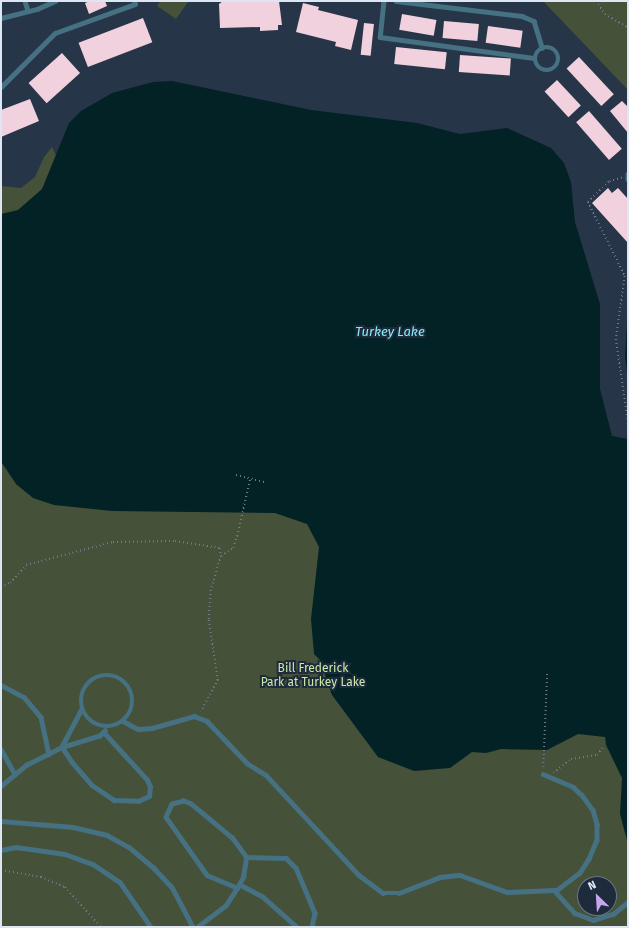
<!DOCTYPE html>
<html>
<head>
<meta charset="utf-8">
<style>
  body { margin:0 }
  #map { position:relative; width:629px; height:928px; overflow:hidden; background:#273548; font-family:"Fira Sans",sans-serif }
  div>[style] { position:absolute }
  .green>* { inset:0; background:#455138 }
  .water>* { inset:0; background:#022226 }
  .building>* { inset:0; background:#f1d1dd; transform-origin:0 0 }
  .path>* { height:1.5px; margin-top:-0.75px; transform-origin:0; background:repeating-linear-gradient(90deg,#707b8c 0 1px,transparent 0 4px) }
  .lane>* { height:4.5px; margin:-2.25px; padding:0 2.25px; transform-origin:2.25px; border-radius:2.25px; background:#457183 }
  .lane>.ring { margin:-2.25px; padding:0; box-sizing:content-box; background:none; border:4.5px solid #457183; border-radius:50% }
  span { translate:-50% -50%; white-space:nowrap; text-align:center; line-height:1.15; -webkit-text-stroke:4px #1e2b3d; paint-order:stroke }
  .park-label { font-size:12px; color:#c9e9a6 }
  .water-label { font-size:13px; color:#8aecf9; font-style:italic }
  .frame { position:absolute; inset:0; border:2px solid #dee6f3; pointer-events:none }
  .north { position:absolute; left:577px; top:876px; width:40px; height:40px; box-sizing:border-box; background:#1e2b3d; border:1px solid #6b7686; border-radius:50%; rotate:335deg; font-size:11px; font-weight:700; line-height:16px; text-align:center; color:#dee6f3 }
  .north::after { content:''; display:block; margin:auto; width:14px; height:18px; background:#c8a6ef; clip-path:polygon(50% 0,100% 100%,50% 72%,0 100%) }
</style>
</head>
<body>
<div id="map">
  <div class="green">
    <i style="clip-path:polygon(160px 1px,186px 1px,188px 2px,176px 19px,157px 6px)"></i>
    <i style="clip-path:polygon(543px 1px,628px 1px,628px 90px)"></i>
    <i style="clip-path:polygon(evenodd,52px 147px,200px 452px,432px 343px,628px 748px,628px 927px,1px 927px,1px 186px,21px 188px,35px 177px,44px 157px,52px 147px,585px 884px,609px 884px,609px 908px,585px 908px,585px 884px)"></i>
  </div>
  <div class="water">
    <i style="clip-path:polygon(172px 81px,311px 110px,417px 123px,460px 134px,507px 128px,551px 148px,564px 163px,571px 182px,575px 222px,600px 304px,600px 389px,612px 436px,628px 439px,628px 844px,620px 814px,622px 778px,606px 745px,605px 737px,578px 734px,547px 750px,501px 749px,486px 753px,472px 752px,450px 768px,414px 771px,378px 757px,332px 695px,320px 660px,314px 654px,311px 619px,319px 547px,307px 524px,275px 513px,112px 511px,54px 505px,33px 498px,16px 484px,2px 463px,1px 214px,18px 210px,42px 189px,69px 123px,81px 111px,112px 93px,153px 82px)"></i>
    <i style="clip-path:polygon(628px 305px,628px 380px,625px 357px)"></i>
  </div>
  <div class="building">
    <i style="clip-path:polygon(90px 1px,105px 1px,107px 6px,89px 14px,85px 3px)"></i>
    <i style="clip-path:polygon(223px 1px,279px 1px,282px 25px,278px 25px,278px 30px,260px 31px,260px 27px,220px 28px,219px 4px)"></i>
    <i style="clip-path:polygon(303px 3px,319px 7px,318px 10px,358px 20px,351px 50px,335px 46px,336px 42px,296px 32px)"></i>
    <i style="left:402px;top:14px;width:35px;height:16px;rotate:10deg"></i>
    <i style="left:143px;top:18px;width:26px;height:69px;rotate:69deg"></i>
    <i style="left:444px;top:21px;width:35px;height:17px;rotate:5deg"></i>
    <i style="left:364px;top:23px;width:10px;height:32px;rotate:6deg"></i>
    <i style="left:488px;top:26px;width:35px;height:17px;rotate:8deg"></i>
    <i style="left:396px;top:47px;width:51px;height:17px;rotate:6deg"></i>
    <i style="left:62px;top:53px;width:27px;height:45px;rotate:48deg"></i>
    <i style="left:460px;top:55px;width:51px;height:17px;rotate:4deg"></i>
    <i style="left:579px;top:57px;width:51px;height:17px;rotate:47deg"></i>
    <i style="left:557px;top:80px;width:35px;height:17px;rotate:47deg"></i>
    <i style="clip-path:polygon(30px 99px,39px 121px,1px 137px,1px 110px)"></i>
    <i style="clip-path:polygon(622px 101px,628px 107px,628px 133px,610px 111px)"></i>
    <i style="left:589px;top:111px;width:50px;height:17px;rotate:49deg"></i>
    <i style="clip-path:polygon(608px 188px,612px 193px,618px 188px,628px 199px,628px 243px,592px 203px)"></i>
  </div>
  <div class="path">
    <i style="left:596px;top:1px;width:16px;rotate:55deg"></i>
    <i style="left:605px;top:14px;width:27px;rotate:31deg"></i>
    <i style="left:622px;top:178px;width:14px;rotate:163deg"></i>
    <i style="left:609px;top:182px;width:29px;rotate:136deg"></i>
    <i style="left:588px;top:202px;width:83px;rotate:63.4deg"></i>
    <i style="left:625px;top:276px;width:64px;rotate:98.1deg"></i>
    <i style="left:616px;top:339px;width:82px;rotate:81.6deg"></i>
    <i style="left:236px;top:475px;width:32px;rotate:14deg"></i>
    <i style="left:221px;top:556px;width:14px;rotate:-34deg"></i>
    <i style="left:233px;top:548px;width:13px;rotate:-72deg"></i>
    <i style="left:237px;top:536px;width:58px;rotate:-77.2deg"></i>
    <i style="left:1px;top:587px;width:10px;rotate:-24deg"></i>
    <i style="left:10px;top:583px;width:24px;rotate:-48deg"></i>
    <i style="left:26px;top:565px;width:90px;rotate:-14.8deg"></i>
    <i style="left:113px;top:542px;width:62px;rotate:-0.9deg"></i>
    <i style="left:175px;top:541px;width:46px;rotate:8.8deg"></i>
    <i style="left:220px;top:548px;width:8px;rotate:83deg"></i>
    <i style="left:221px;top:556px;width:35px;rotate:106deg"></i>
    <i style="left:211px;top:590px;width:30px;rotate:94deg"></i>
    <i style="left:209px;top:620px;width:61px;rotate:81.5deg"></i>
    <i style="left:218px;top:680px;width:36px;rotate:118deg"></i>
    <i style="left:543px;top:767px;width:94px;rotate:-87.6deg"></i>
    <i style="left:553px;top:773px;width:23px;rotate:-38deg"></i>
    <i style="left:571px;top:759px;width:26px;rotate:-9deg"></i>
    <i style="left:597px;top:755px;width:10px;rotate:-53deg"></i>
    <i style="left:1px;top:870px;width:41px;rotate:9.9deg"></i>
    <i style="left:41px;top:877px;width:26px;rotate:23deg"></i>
    <i style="left:65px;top:887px;width:54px;rotate:48deg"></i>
  </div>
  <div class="lane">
    <i style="left:25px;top:1px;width:10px;rotate:73deg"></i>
    <i style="left:384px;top:1px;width:36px;rotate:96deg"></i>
    <i style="left:380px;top:37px;width:155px;rotate:7.8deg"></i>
    <i style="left:396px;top:1px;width:127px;rotate:6.8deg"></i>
    <i style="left:522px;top:16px;width:13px;rotate:23deg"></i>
    <i style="left:534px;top:21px;width:28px;rotate:73deg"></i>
    <i style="left:1px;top:18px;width:37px;rotate:-14deg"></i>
    <i style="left:37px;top:9px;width:20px;rotate:-24deg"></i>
    <i class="ring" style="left:535px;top:47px;width:19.5px;height:19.5px"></i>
    <i style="left:1px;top:87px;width:76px;rotate:-45deg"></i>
    <i style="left:55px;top:33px;width:85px;rotate:-19.9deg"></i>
    <i style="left:135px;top:4px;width:3px;rotate:-108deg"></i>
    <i style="left:628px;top:174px;width:5px;rotate:90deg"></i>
    <i class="ring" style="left:81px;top:675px;width:47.5px;height:47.5px"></i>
    <i style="left:1px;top:685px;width:26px;rotate:28deg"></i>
    <i style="left:24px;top:697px;width:26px;rotate:50deg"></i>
    <i style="left:41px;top:717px;width:38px;rotate:78deg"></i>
    <i style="left:82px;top:709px;width:43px;rotate:117.8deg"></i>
    <i style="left:62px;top:747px;width:18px;rotate:56deg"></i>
    <i style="left:72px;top:762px;width:30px;rotate:49deg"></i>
    <i style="left:92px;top:785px;width:27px;rotate:34deg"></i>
    <i style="left:114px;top:800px;width:24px;rotate:2deg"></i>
    <i style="left:138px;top:801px;width:12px;rotate:-24deg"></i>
    <i style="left:149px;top:796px;width:9px;rotate:-84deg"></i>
    <i style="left:150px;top:787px;width:8px;rotate:-113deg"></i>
    <i style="left:147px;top:780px;width:64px;rotate:-132.5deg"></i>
    <i style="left:123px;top:721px;width:17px;rotate:28deg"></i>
    <i style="left:138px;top:729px;width:14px;rotate:-4deg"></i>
    <i style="left:152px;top:728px;width:44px;rotate:-15.9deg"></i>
    <i style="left:194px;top:716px;width:14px;rotate:21deg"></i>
    <i style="left:207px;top:721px;width:59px;rotate:46.4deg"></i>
    <i style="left:248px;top:764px;width:21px;rotate:31deg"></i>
    <i style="left:266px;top:775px;width:137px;rotate:47.1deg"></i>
    <i style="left:359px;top:875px;width:30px;rotate:37deg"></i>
    <i style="left:383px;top:893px;width:16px"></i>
    <i style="left:399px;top:893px;width:44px;rotate:-21.3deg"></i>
    <i style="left:440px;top:877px;width:20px;rotate:-6deg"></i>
    <i style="left:460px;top:875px;width:50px;rotate:19.9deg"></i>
    <i style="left:507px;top:892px;width:47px;rotate:-2.4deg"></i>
    <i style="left:554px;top:890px;width:31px;rotate:48deg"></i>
    <i style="left:575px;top:913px;width:19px;rotate:21deg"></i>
    <i style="left:593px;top:920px;width:21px;rotate:-17deg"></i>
    <i style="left:613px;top:914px;width:19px;rotate:-39deg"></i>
    <i style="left:1px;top:749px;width:29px;rotate:61deg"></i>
    <i style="left:543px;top:774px;width:33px;rotate:23deg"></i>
    <i style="left:573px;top:787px;width:12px;rotate:42deg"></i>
    <i style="left:582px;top:795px;width:19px;rotate:54deg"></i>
    <i style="left:593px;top:810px;width:15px;rotate:74deg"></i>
    <i style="left:597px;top:824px;width:16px;rotate:90deg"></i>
    <i style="left:597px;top:840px;width:21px;rotate:113deg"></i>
    <i style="left:589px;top:859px;width:17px;rotate:123deg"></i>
    <i style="left:580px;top:873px;width:30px;rotate:143deg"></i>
    <i style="left:1px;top:786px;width:33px;rotate:-40deg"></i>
    <i style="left:26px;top:765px;width:40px;rotate:-26.6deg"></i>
    <i style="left:62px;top:747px;width:39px;rotate:-17deg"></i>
    <i style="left:99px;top:736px;width:8px;rotate:-45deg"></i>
    <i style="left:1px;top:821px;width:72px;rotate:4.8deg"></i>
    <i style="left:73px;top:827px;width:35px;rotate:13deg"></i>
    <i style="left:107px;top:835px;width:25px;rotate:29deg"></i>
    <i style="left:129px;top:847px;width:33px;rotate:40deg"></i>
    <i style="left:154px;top:868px;width:26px;rotate:47deg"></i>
    <i style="left:172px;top:887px;width:45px;rotate:62.3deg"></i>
    <i style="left:1px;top:850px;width:15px;rotate:-11deg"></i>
    <i style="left:16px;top:847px;width:49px;rotate:8.1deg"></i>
    <i style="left:65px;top:854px;width:30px;rotate:20deg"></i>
    <i style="left:93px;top:864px;width:32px;rotate:34deg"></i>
    <i style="left:120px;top:882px;width:55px;rotate:55.4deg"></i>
    <i style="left:246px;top:857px;width:40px;rotate:1.4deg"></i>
    <i style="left:286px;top:858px;width:14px;rotate:45deg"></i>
    <i style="left:296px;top:868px;width:49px;rotate:67.1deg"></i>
    <i style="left:315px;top:913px;width:14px;rotate:102deg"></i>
    <i style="left:239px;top:884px;width:26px;rotate:28deg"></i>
    <i style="left:262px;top:896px;width:47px;rotate:41.5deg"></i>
    <i style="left:197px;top:927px;width:36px;rotate:-37deg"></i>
    <i style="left:226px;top:905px;width:20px;rotate:-57deg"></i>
    <i style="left:237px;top:888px;width:13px;rotate:-61deg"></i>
    <i style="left:243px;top:877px;width:20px;rotate:-81deg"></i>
    <i style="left:246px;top:857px;width:24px;rotate:-126deg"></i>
    <i style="left:232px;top:838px;width:53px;rotate:-140.3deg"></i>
    <i style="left:191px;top:804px;width:8px;rotate:-157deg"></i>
    <i style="left:184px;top:801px;width:12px;rotate:166deg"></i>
    <i style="left:172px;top:804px;width:14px;rotate:115deg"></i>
    <i style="left:166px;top:817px;width:71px;rotate:54.7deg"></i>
    <i style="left:207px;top:875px;width:33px;rotate:23deg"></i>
  </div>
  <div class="park-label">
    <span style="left:313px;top:676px">Bill Frederick<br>Park at Turkey Lake</span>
  </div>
  <div class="water-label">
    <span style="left:390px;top:332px">Turkey Lake</span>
  </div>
  <div class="frame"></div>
  <div class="north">N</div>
</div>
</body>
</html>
